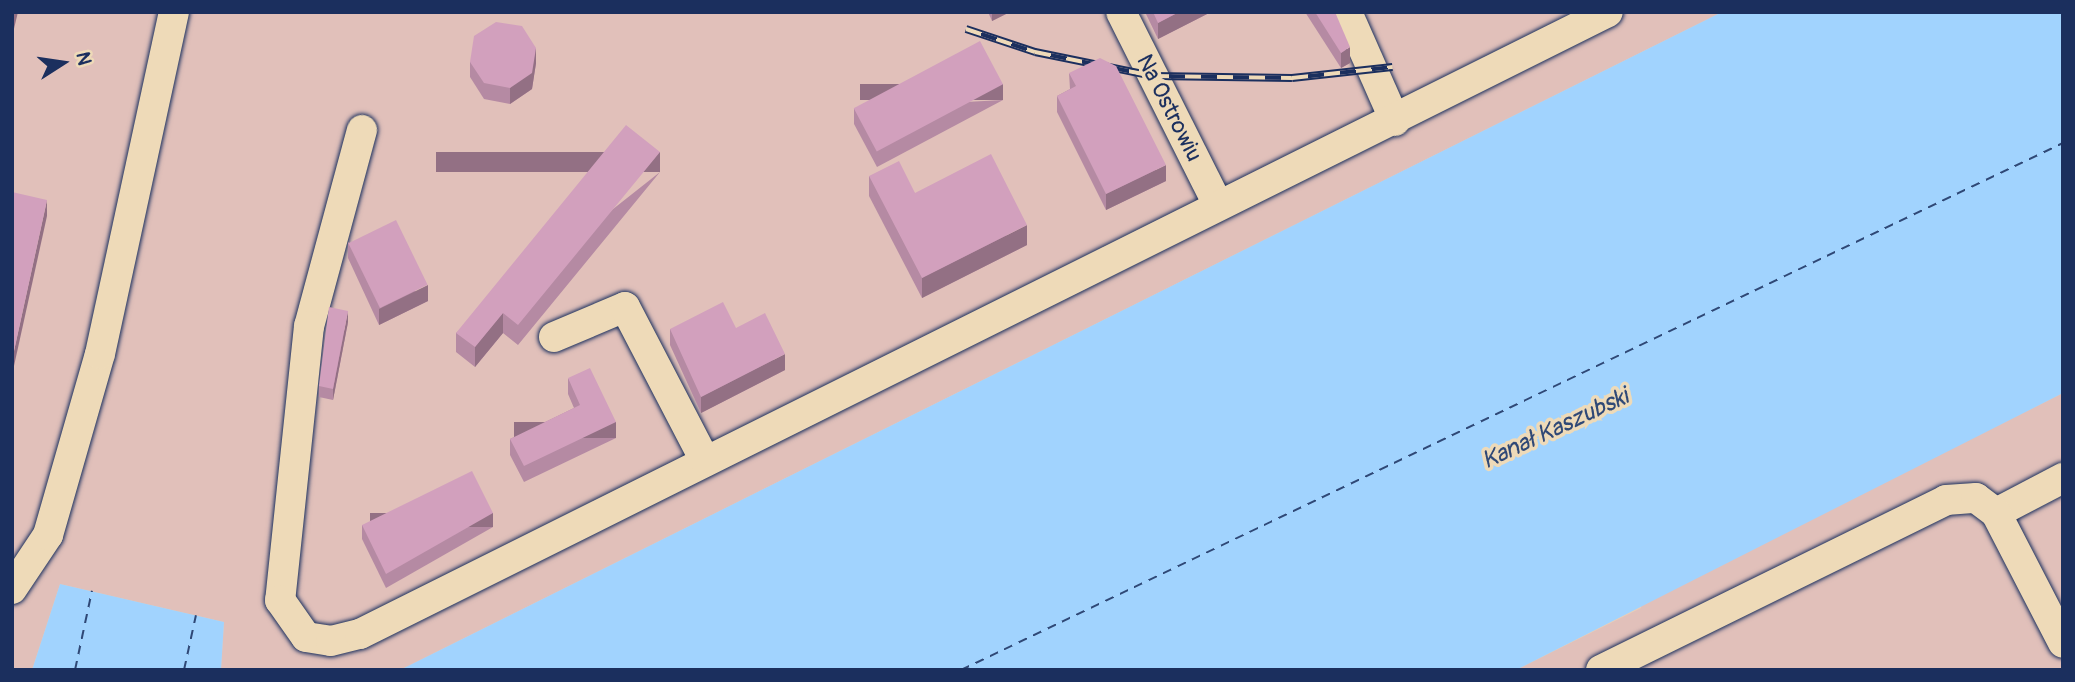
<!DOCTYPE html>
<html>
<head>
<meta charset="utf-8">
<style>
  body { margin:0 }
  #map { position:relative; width:2075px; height:682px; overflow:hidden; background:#e8ceb9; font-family:Pangolin,sans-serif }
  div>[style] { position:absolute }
  .built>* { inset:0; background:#e1c0ba }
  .water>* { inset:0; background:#a1d3fe }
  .ferry>* { height:2px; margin-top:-1px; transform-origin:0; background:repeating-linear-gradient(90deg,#2f4876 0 9px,transparent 0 16px) }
  .roads { filter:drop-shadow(0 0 2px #1b2f5e) drop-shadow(0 0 2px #1b2f5e) }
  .minor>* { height:30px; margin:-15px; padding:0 15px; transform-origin:15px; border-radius:15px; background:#eedab8 }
  .rail>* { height:8px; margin-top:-4px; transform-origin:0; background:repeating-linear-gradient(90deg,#eedab8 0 16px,#1b2f5e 0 32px); box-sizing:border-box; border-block:2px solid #1b2f5e }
  .wall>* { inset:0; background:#b58aa3 }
  .shaded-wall>* { inset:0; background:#937084; transform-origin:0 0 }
  .building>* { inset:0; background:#d2a0bd; transform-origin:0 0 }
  span { translate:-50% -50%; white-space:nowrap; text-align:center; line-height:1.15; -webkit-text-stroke:7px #eedab8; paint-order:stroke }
  .street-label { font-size:23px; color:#1b2f5e }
  .water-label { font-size:24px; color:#2f4876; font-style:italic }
  .frame { position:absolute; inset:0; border:14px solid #1b2f5e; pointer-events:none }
  .north { position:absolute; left:28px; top:28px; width:70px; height:70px; -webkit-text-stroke:5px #eedab8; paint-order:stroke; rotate:78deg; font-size:19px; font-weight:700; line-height:28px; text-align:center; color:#1b2f5e }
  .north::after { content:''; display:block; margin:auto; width:24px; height:32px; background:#1b2f5e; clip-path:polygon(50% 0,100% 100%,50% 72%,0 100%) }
</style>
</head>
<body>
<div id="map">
  <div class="built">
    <i style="clip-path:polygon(12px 12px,1722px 12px,400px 670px,221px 670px,224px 622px,60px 584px,32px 670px,12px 670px)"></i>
    <i style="clip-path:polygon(2063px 393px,2063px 670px,1516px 670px,1641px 608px,1642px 602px)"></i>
  </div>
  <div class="water">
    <i style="clip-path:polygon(1722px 12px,2063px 12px,2063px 393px,1516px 670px,400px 670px)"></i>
    <i style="clip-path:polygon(60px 584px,224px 622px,221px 670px,32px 670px)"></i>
  </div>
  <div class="ferry">
    <i style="left:75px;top:670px;width:81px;rotate:-77.9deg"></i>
    <i style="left:184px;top:670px;width:56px;rotate:-77.7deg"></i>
    <i style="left:961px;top:670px;width:1222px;rotate:-25.56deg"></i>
  </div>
  <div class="roads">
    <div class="minor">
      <i style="left:1121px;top:12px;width:216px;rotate:63.3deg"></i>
      <i style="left:1347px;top:12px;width:119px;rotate:66.2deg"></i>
      <i style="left:362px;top:130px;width:203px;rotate:105.1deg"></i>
      <i style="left:309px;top:326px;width:276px;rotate:96deg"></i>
      <i style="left:280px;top:600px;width:45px;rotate:54.9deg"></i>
      <i style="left:306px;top:637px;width:25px;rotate:9deg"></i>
      <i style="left:331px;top:641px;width:30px;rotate:-14deg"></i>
      <i style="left:360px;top:634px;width:1394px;rotate:-26.49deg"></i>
      <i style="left:554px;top:337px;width:77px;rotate:-22.9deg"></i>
      <i style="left:625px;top:307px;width:174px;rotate:62.5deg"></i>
      <i style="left:1996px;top:513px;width:76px;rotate:-27.6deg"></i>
      <i style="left:12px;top:589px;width:65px;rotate:-56.3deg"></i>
      <i style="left:48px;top:535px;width:188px;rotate:-74deg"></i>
      <i style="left:100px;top:354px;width:350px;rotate:-77.8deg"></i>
      <i style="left:1601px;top:670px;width:385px;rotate:-26.2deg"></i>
      <i style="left:1946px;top:500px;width:30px;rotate:-4deg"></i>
      <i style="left:1976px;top:498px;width:25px;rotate:37deg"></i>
      <i style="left:1996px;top:513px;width:146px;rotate:62.7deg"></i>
    </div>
  </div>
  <div class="rail">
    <i style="left:966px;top:29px;width:73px;rotate:18.4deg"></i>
    <i style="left:1035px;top:52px;width:120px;rotate:11.5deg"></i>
    <i style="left:1153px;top:76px;width:139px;rotate:0.8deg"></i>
    <i style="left:1292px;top:78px;width:101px;rotate:-6.3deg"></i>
  </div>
  <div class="wall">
    <i style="clip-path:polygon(988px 12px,1010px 12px,992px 21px)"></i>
    <i style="clip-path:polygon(1145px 12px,1211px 12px,1158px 39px)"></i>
    <i style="clip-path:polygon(1305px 12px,1335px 12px,1350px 63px,1341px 68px)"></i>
    <i style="clip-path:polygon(470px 62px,536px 63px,532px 89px,510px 104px,484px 99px,470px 77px)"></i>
    <i style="clip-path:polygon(1069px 73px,1166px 181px,1106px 210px,1057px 112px,1057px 96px,1070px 89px)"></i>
    <i style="clip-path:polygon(1003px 100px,877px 167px,854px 124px,854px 108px)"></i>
    <i style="clip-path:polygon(660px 172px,518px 345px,503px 333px,475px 367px,456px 352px,456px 333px)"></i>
    <i style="clip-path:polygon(869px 176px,915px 193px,1027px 245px,922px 298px,869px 196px)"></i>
    <i style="clip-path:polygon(348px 242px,428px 301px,379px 325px,348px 258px)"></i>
    <i style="clip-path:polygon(348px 322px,333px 400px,319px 397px,319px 386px)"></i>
    <i style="clip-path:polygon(736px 328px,785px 370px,701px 413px,670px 345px,670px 329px)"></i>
    <i style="clip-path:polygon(568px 378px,616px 438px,524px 482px,510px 455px,510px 439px,574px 408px,568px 394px)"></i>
    <i style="clip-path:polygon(362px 525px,493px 527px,386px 588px,362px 539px)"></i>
  </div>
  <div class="shaded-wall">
    <i style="clip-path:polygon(14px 12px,18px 12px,12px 37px,12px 22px)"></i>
    <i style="clip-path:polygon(992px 12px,1010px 12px,992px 21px)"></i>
    <i style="clip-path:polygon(1179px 12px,1211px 12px,1158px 39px,1158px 23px)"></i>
    <i style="clip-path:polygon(1350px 47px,1350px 63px,1341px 68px,1341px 53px)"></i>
    <i style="clip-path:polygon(536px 48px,536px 63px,532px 89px,510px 104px,510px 88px)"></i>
    <i style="left:1003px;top:84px;width:16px;height:143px;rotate:90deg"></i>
    <i style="left:660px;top:152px;width:20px;height:224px;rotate:90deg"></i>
    <i style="clip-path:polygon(1166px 165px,1166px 181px,1106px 210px,1106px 194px)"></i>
    <i style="clip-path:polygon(47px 200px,47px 216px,12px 375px,12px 360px)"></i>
    <i style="clip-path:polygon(1027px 225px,1027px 245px,922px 298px,922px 278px)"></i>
    <i style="clip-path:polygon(428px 285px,428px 301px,379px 325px,379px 309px)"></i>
    <i style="clip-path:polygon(348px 311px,348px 322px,333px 400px,333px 389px)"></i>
    <i style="clip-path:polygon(503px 313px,503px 333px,475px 367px,475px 347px)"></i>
    <i style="clip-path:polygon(785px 354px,785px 370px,701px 413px,701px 397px)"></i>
    <i style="left:616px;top:422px;width:16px;height:102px;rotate:90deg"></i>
    <i style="left:493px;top:513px;width:14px;height:123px;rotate:90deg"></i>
  </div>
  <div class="building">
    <i style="clip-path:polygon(1153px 12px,1179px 12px,1158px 23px)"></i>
    <i style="clip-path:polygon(1315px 12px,1335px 12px,1350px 47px,1341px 53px)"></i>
    <i style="clip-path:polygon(496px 22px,522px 26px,536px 48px,532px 73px,510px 88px,484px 83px,470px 62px,474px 36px)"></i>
    <i style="left:980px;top:41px;width:49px;height:143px;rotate:62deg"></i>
    <i style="clip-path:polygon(1100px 58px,1116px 66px,1166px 165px,1106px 194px,1057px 96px,1076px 86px,1069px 73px)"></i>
    <i style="clip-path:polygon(626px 125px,660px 152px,518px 325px,503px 313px,475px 347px,456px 333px)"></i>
    <i style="clip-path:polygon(991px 154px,1027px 225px,922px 278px,869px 176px,899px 161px,915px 193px)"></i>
    <i style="clip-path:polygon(12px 192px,47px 200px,12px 360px)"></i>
    <i style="left:396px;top:220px;width:72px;height:53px;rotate:64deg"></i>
    <i style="clip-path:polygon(723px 302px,736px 328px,765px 313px,785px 354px,701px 397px,670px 329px)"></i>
    <i style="clip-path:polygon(329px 307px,348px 311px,333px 389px,319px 386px)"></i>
    <i style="clip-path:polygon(590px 368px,616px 422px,524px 466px,510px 439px,580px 405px,568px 378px)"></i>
    <i style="clip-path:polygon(472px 471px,493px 513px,386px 574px,362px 525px)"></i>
  </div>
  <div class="street-label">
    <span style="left:1169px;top:108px;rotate:63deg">Na Ostrowiu</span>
  </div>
  <div class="water-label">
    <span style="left:1555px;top:429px;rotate:-25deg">Kanał Kaszubski</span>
  </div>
  <div class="frame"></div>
  <div class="north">N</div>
</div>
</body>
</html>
